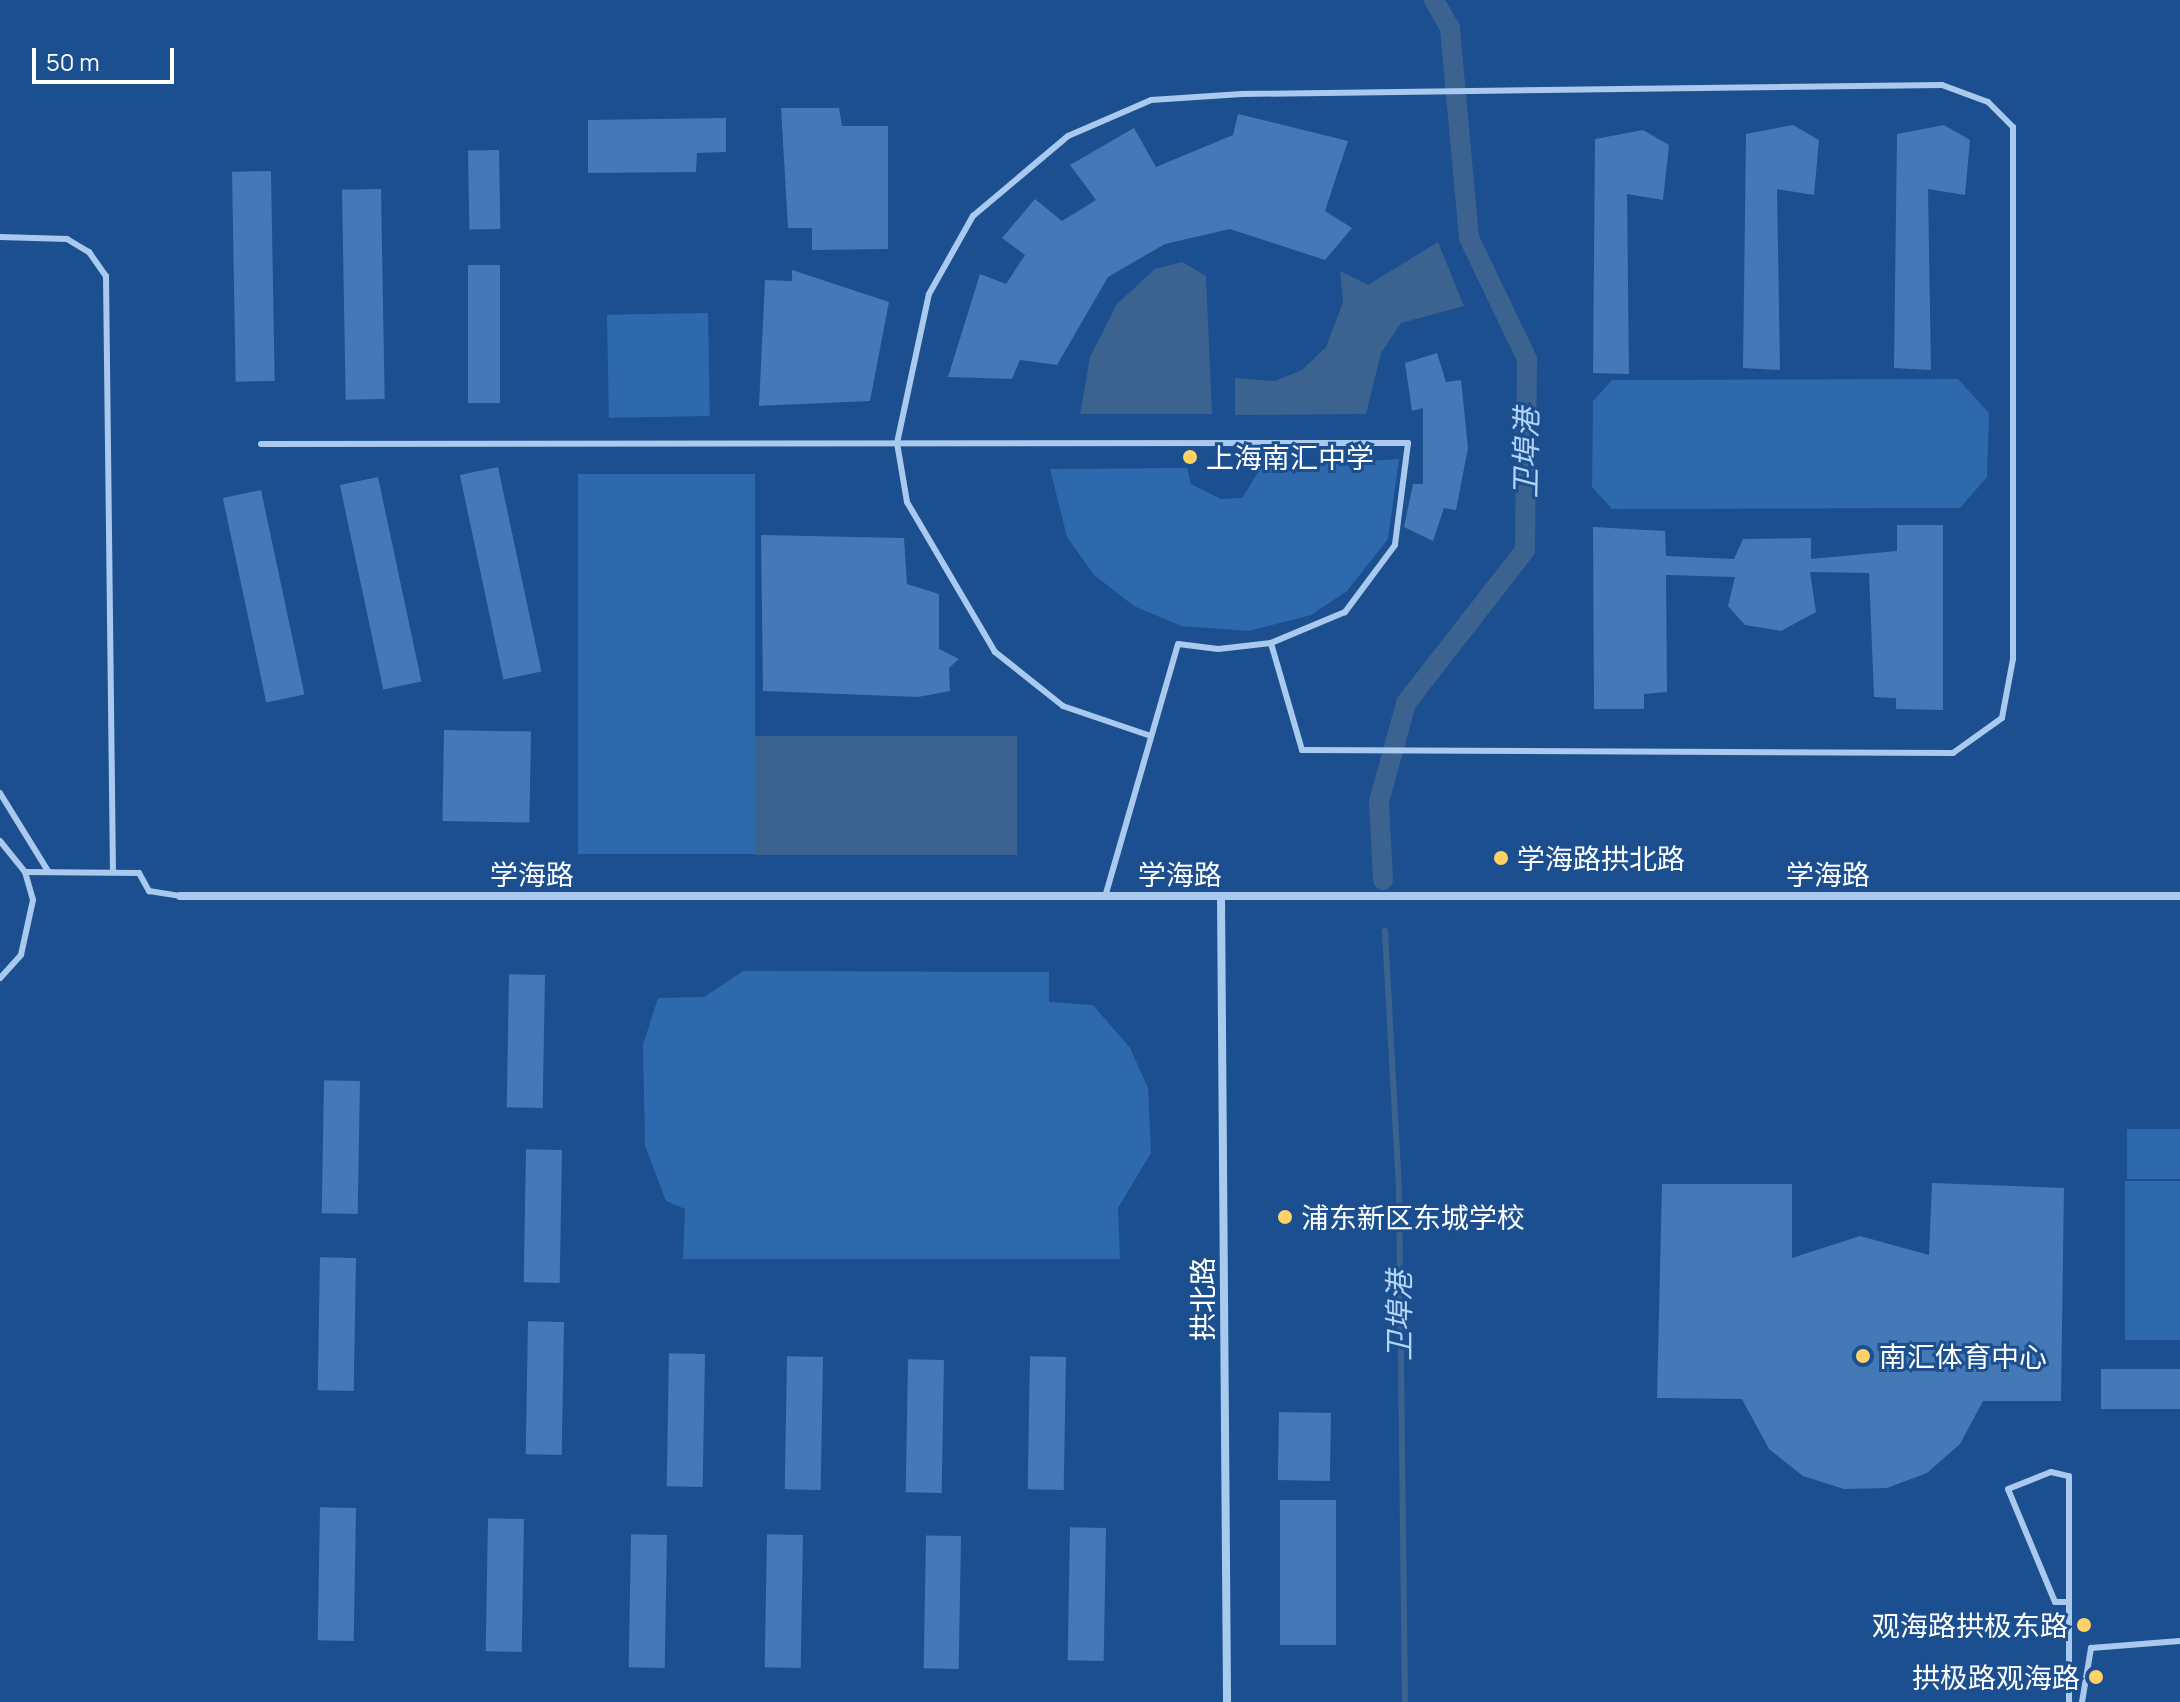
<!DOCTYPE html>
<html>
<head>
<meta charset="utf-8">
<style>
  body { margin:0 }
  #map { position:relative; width:2180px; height:1702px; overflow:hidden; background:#1b4f8f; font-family:Manrope,"Noto Sans SC",sans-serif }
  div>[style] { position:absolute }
  .green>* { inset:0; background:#2e69ad; transform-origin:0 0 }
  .water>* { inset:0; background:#3c6290; transform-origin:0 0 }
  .stream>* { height:6px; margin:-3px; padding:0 3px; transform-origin:3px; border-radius:3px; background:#3c6290 }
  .canal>* { height:20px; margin:-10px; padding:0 10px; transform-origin:10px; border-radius:10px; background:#3c6290 }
  .building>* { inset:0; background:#4478b7; transform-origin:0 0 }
  .service>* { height:6px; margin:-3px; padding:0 3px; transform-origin:3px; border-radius:3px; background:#a9c9ee }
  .minor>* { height:8px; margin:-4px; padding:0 4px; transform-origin:4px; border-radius:4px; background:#a9c9ee }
  .dots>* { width:22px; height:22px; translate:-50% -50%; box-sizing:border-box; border:4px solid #1b4f8f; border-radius:50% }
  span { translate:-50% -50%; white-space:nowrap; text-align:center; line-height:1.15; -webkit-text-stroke:6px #1b4f8f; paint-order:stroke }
  .poi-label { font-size:28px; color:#fff }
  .left { translate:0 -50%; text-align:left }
  .right { translate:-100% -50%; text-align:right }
  .street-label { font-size:28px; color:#fff }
  .water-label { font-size:30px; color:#b5d3f5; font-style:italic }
  .scale { position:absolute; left:32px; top:48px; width:142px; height:36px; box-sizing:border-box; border:4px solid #fff; border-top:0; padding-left:10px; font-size:24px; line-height:28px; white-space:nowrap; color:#fff; -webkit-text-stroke:6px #1b4f8f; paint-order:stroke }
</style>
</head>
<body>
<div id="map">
  <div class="green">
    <i style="left:708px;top:313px;width:103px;height:101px;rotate:89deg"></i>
    <i style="clip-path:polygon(1958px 379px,1989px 413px,1987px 477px,1960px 508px,1612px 509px,1592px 487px,1593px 401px,1612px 380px)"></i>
    <i style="clip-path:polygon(1399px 459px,1388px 539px,1347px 591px,1311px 615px,1249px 631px,1181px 626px,1134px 606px,1094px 575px,1067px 537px,1050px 469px,1187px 468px,1191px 484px,1221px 499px,1242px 498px,1261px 468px)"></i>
    <i style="left:578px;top:474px;width:177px;height:380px"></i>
    <i style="clip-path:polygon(743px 971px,1049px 972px,1049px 1002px,1093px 1005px,1130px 1048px,1148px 1088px,1151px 1153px,1118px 1208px,1120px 1259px,683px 1259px,685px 1209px,666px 1201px,645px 1146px,643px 1045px,658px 998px,704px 997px)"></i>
    <i style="left:2180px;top:1129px;width:50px;height:53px;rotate:90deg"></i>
    <i style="left:2180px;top:1181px;width:159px;height:55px;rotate:90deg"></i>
  </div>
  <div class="water">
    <i style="clip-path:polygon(1438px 242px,1464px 306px,1401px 323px,1381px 353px,1366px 414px,1235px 415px,1235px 378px,1275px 381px,1302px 370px,1326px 347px,1343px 302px,1340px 271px,1368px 285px)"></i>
    <i style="clip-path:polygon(1182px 262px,1206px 276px,1212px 414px,1080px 414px,1090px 357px,1117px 304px,1155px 269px)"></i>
    <i style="left:755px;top:736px;width:262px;height:119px"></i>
  </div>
  <div class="stream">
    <i style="left:1385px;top:931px;width:260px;rotate:86.9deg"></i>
    <i style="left:1399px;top:1191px;width:511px;rotate:89.33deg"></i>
  </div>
  <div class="canal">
    <i style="left:1383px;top:880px;width:78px;rotate:-92.9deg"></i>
    <i style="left:1379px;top:802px;width:103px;rotate:-74.7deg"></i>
    <i style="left:1406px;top:703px;width:194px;rotate:-52.1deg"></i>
    <i style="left:1525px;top:550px;width:191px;rotate:-89.4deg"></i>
    <i style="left:1527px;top:359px;width:134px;rotate:-115.6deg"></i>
    <i style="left:1469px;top:238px;width:211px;rotate:-95.2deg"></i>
    <i style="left:1450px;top:28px;width:32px;rotate:-120deg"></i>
  </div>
  <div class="building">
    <i style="clip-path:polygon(781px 108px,839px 108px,842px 126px,888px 126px,888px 249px,812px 250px,812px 228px,788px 228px)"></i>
    <i style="clip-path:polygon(1238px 114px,1348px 141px,1325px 211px,1352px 228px,1325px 260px,1230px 229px,1165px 244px,1108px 277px,1057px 365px,1020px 360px,1012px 379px,948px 377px,980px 274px,1006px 284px,1025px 255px,1002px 238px,1035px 199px,1062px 221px,1096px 200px,1070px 165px,1134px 128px,1156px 167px,1233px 135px)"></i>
    <i style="clip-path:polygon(726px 118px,726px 152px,697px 153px,696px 172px,588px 173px,588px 120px)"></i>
    <i style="clip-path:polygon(1793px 125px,1819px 140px,1814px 195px,1777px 189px,1780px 370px,1743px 368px,1746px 134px)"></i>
    <i style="clip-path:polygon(1944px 125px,1970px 140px,1965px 195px,1928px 189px,1931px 370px,1894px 368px,1897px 134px)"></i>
    <i style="clip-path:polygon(1643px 130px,1669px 145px,1663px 200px,1627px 194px,1629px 374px,1593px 373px,1595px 139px)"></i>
    <i style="left:499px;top:150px;width:79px;height:31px;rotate:89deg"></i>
    <i style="left:271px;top:171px;width:210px;height:39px;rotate:89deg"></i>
    <i style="left:381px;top:189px;width:210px;height:39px;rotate:89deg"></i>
    <i style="left:468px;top:265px;width:32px;height:138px"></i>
    <i style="clip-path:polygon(792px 270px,889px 302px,870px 401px,759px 406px,765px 280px,792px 281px)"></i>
    <i style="clip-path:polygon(1437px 353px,1446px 382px,1461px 380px,1468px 448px,1456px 510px,1444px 508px,1433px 541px,1404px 527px,1413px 484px,1423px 484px,1423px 408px,1412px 411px,1405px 363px)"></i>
    <i style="left:498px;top:467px;width:209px;height:39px;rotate:78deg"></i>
    <i style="left:378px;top:477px;width:209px;height:39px;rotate:78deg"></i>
    <i style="left:261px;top:490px;width:209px;height:39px;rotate:78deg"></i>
    <i style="clip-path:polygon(1897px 525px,1943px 525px,1943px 710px,1896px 709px,1896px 698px,1874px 697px,1869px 573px,1810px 572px,1816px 612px,1781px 631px,1745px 625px,1728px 606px,1735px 577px,1666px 575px,1667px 692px,1644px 694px,1644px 709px,1594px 709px,1593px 527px,1665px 531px,1666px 556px,1734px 559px,1743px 539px,1811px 538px,1811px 559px,1897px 551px)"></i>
    <i style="clip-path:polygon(761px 535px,904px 538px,907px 584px,939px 594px,939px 649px,959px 659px,949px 668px,950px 691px,918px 697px,763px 691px)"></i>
    <i style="left:444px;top:730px;width:87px;height:91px;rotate:1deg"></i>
    <i style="left:545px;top:975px;width:133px;height:36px;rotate:91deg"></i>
    <i style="left:360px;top:1081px;width:133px;height:36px;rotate:91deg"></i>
    <i style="left:562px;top:1150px;width:133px;height:36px;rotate:91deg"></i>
    <i style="clip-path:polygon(1932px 1183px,2064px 1188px,2061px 1401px,1983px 1401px,1960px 1444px,1927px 1473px,1887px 1488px,1844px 1489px,1803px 1476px,1769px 1449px,1742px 1399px,1657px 1398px,1662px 1184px,1792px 1184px,1792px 1258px,1860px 1236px,1929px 1255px)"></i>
    <i style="left:356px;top:1258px;width:133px;height:36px;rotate:91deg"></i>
    <i style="left:564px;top:1322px;width:133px;height:36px;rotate:91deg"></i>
    <i style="left:705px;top:1354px;width:133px;height:36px;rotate:91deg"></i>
    <i style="left:823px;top:1357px;width:133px;height:36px;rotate:91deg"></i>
    <i style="left:1066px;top:1357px;width:133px;height:36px;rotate:91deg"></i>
    <i style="left:944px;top:1360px;width:133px;height:36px;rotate:91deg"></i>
    <i style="left:2180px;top:1369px;width:40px;height:79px;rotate:90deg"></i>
    <i style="left:1279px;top:1412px;width:52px;height:68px;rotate:1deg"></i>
    <i style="left:1280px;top:1500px;width:56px;height:145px"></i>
    <i style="left:356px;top:1508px;width:133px;height:36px;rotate:91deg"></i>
    <i style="left:524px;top:1519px;width:133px;height:36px;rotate:91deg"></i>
    <i style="left:1106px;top:1528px;width:133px;height:36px;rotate:91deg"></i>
    <i style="left:667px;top:1535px;width:133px;height:36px;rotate:91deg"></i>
    <i style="left:803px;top:1535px;width:133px;height:36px;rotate:91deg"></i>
    <i style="left:961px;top:1536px;width:133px;height:35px;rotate:91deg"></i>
  </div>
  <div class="service">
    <i style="left:0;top:237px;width:67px;rotate:1.7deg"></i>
    <i style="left:67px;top:239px;width:26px;rotate:31deg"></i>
    <i style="left:89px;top:252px;width:29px;rotate:55deg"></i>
    <i style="left:106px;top:276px;width:596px;rotate:89.33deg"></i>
    <i style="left:261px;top:444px;width:1147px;rotate:-0.05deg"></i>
    <i style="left:1408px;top:443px;width:103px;rotate:97.3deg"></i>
    <i style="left:1395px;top:545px;width:84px;rotate:126.7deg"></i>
    <i style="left:1345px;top:612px;width:80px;rotate:157.3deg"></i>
    <i style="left:1271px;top:643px;width:53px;rotate:173.5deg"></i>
    <i style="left:1218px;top:649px;width:40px;rotate:-172.9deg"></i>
    <i style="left:1178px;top:644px;width:263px;rotate:106.1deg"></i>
    <i style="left:1148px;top:735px;width:90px;rotate:-161.2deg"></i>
    <i style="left:1063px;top:706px;width:87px;rotate:-141.5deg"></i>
    <i style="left:995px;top:652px;width:174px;rotate:-120.4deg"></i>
    <i style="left:907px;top:502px;width:60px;rotate:-99.6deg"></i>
    <i style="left:897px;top:443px;width:152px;rotate:-77.9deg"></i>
    <i style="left:929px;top:294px;width:90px;rotate:-60.6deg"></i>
    <i style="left:973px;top:216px;width:124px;rotate:-40.1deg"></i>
    <i style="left:1068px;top:136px;width:90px;rotate:-23.4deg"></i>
    <i style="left:1151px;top:100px;width:91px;rotate:-3.8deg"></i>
    <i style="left:1242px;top:94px;width:700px;rotate:-0.74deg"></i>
    <i style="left:1942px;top:85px;width:49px;rotate:20.3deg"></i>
    <i style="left:1988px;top:102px;width:35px;rotate:45deg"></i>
    <i style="left:2013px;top:127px;width:532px;rotate:90deg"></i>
    <i style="left:2013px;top:659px;width:60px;rotate:100.6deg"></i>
    <i style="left:2002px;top:718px;width:60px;rotate:144.5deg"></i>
    <i style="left:1953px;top:753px;width:651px;rotate:-179.74deg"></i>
    <i style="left:1302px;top:750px;width:111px;rotate:-106.2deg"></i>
    <i style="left:0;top:793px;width:92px;rotate:58.4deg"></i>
    <i style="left:0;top:841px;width:40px;rotate:51deg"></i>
    <i style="left:25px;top:872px;width:29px;rotate:74deg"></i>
    <i style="left:33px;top:900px;width:56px;rotate:102.3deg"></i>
    <i style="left:21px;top:955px;width:31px;rotate:132deg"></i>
    <i style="left:25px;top:872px;width:114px;rotate:0.5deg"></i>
    <i style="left:139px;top:873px;width:21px;rotate:61deg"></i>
    <i style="left:149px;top:891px;width:31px;rotate:9deg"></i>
    <i style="left:2069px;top:1602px;width:14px;rotate:180deg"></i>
    <i style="left:2055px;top:1602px;width:122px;rotate:-112.6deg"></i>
    <i style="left:2008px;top:1489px;width:46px;rotate:-21.6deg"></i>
    <i style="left:2051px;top:1472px;width:18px;rotate:13deg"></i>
    <i style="left:2069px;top:1476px;width:226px;rotate:90deg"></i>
    <i style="left:2082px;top:1702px;width:55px;rotate:-80.5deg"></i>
    <i style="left:2091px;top:1648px;width:89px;rotate:-4.5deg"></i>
  </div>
  <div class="minor">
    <i style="left:180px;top:896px;width:2000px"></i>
    <i style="left:1221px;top:896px;width:806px;rotate:89.57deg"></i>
  </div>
  <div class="dots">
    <i style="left:1190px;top:457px;background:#ffd166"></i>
    <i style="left:1501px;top:858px;background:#ffd166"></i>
    <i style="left:1285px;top:1217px;background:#ffd166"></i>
    <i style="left:1863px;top:1356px;background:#ffd166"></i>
    <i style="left:2084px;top:1625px;background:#ffd166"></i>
    <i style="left:2096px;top:1677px;background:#ffd166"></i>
  </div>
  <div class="poi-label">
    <span class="left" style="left:1206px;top:457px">上海南汇中学</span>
    <span class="left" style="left:1517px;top:858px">学海路拱北路</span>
    <span class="left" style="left:1301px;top:1217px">浦东新区东城学校</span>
    <span class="left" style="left:1879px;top:1356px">南汇体育中心</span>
    <span class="right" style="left:2068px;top:1625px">观海路拱极东路</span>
    <span class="right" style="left:2080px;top:1677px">拱极路观海路</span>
  </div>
  <div class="street-label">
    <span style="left:532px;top:874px">学海路</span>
    <span style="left:1180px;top:874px">学海路</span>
    <span style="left:1828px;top:874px">学海路</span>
    <span style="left:1202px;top:1299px;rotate:-90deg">拱北路</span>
  </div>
  <div class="water-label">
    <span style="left:1526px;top:453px;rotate:-89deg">卫埠港</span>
    <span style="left:1399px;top:1316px;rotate:-90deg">卫埠港</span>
  </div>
  <div class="scale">50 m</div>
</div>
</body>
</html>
